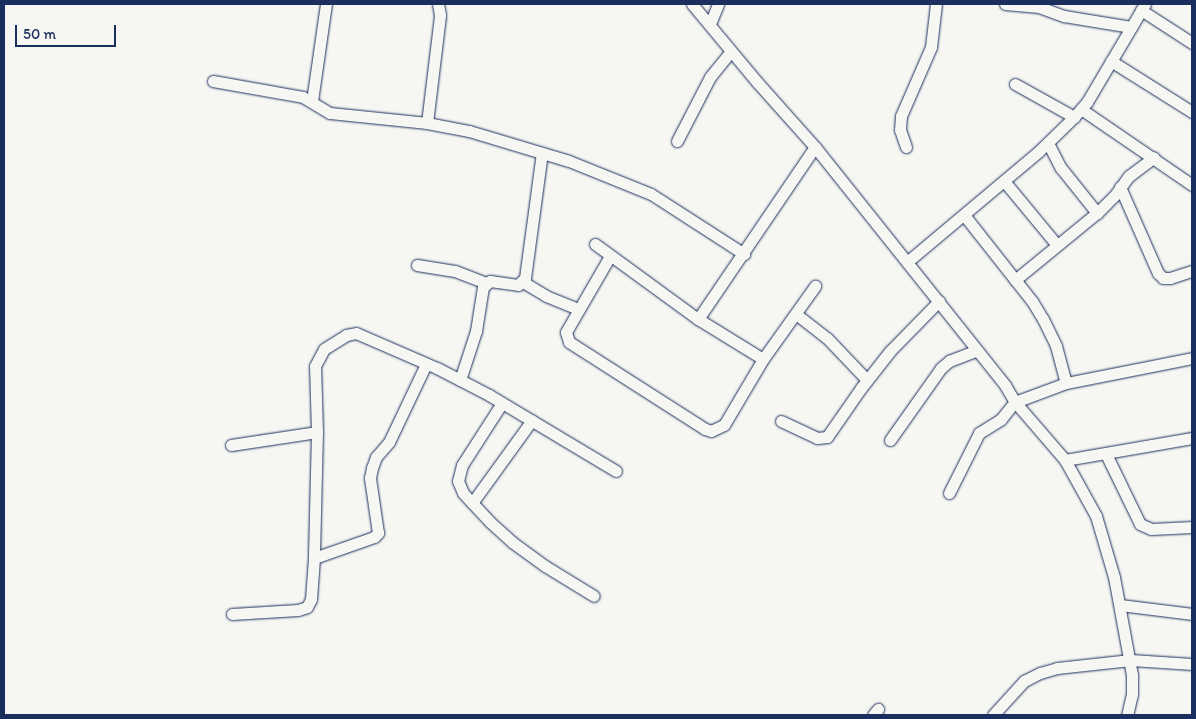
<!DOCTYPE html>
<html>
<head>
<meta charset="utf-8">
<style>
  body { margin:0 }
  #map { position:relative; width:1196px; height:719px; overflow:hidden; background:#f6f6f2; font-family:Itim,sans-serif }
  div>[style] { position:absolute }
  .roads { filter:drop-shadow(0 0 1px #1b2f5e) drop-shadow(0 0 1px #1b2f5e) }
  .minor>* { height:11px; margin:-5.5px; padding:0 5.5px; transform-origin:5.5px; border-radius:5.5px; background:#f6f6f2 }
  span { translate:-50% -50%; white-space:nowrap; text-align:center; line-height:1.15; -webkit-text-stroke:4px #f6f6f2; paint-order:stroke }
  .frame { position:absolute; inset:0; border:5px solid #1b2f5e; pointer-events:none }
  .scale { position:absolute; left:15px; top:25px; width:101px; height:22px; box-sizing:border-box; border:2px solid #1b2f5e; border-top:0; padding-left:6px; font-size:15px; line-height:18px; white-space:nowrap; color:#1b2f5e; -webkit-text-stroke:4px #f6f6f2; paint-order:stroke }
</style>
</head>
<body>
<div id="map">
  <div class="roads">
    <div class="minor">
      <i style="left:692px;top:4px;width:102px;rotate:50.2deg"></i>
      <i style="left:757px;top:82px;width:87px;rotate:48.3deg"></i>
      <i style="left:815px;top:147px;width:305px;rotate:51.4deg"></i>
      <i style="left:1005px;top:385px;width:20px;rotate:60deg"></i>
      <i style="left:1015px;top:402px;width:77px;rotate:49.2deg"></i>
      <i style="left:1065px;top:460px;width:64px;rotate:61deg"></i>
      <i style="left:1096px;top:516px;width:64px;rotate:73.6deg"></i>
      <i style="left:1114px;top:577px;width:100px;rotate:79.6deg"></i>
      <i style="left:1132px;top:675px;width:19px;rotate:90deg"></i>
      <i style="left:1132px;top:694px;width:22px;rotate:103deg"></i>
      <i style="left:1005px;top:4px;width:34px;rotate:5deg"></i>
      <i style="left:1039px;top:7px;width:27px;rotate:20deg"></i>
      <i style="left:1064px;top:16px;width:68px;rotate:9.3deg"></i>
      <i style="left:1141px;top:10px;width:61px;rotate:32.9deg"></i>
      <i style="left:710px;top:24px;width:22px;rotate:-68deg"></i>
      <i style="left:1111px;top:61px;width:96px;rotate:32.2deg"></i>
      <i style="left:213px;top:81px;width:91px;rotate:10.1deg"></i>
      <i style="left:303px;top:97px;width:31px;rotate:31deg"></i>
      <i style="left:330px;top:113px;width:98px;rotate:5.9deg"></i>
      <i style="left:427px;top:123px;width:43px;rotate:10.8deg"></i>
      <i style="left:469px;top:131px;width:104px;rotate:16.7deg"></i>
      <i style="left:569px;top:161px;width:88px;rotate:21.9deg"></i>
      <i style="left:651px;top:194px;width:111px;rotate:32.8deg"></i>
      <i style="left:1015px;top:84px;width:68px;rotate:29.2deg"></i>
      <i style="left:312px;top:101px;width:98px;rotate:-81.8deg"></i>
      <i style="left:1081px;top:109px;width:135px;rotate:34.4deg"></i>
      <i style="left:427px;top:123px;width:109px;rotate:-83.1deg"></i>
      <i style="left:440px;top:15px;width:11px;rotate:-100deg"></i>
      <i style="left:677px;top:141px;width:72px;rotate:-62.7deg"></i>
      <i style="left:710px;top:77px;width:33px;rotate:-51deg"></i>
      <i style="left:1048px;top:143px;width:28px;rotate:63deg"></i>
      <i style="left:1061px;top:168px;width:58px;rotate:51.3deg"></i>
      <i style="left:906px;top:147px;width:18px;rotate:-109deg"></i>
      <i style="left:900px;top:130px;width:14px;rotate:-86deg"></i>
      <i style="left:901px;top:116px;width:75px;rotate:-66.5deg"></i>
      <i style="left:931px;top:47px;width:43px;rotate:-83.4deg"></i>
      <i style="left:1004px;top:181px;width:83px;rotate:50.4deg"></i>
      <i style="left:1120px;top:187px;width:94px;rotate:66.2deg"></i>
      <i style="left:1158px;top:273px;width:7px;rotate:45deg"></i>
      <i style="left:1163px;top:278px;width:7px"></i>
      <i style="left:1170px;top:278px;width:23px;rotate:-18deg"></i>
      <i style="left:964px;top:215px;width:110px;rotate:51.7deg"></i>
      <i style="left:1032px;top:301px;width:21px;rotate:59deg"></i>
      <i style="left:1043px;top:319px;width:30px;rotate:64deg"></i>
      <i style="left:1056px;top:346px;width:38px;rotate:75deg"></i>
      <i style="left:595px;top:244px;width:127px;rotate:36.1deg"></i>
      <i style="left:698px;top:319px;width:76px;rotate:31.6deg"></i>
      <i style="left:610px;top:256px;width:88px;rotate:120.1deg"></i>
      <i style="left:566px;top:332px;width:10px;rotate:73deg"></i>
      <i style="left:569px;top:342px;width:161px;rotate:32.6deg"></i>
      <i style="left:705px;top:429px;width:6px;rotate:18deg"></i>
      <i style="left:711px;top:431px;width:14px;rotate:-25deg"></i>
      <i style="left:724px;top:425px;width:77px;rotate:-59.4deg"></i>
      <i style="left:763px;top:359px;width:90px;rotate:-54.5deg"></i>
      <i style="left:907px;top:262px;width:171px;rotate:-40deg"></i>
      <i style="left:1038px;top:152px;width:50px;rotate:-44.2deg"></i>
      <i style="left:1074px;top:117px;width:20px;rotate:-49deg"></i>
      <i style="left:1087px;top:102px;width:114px;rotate:-59.4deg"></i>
      <i style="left:417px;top:265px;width:38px;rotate:9deg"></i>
      <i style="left:455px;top:271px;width:33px;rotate:21deg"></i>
      <i style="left:1015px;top:280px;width:106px;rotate:-39.3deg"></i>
      <i style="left:1097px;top:213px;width:25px;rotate:-45deg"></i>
      <i style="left:1115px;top:195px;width:24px;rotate:-54deg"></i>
      <i style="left:1129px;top:176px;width:31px;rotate:-37deg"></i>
      <i style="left:523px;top:282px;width:27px;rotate:31deg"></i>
      <i style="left:546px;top:296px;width:35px;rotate:22deg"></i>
      <i style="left:796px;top:314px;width:39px;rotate:38deg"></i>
      <i style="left:827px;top:338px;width:58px;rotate:46.4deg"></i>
      <i style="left:698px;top:319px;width:208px;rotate:-55.8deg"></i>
      <i style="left:460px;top:380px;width:52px;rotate:-71.9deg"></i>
      <i style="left:476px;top:331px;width:45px;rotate:-81deg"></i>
      <i style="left:483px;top:287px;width:9px;rotate:-41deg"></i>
      <i style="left:490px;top:281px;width:28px;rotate:8deg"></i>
      <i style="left:518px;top:285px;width:10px;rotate:-45deg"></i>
      <i style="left:525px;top:278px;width:126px;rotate:-82.3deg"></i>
      <i style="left:502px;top:403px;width:74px;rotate:122.8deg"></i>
      <i style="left:462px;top:465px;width:16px;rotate:104deg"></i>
      <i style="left:458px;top:481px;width:13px;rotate:67deg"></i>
      <i style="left:463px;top:493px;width:40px;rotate:47deg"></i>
      <i style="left:490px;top:522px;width:30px;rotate:42deg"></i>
      <i style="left:512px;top:542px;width:41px;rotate:36deg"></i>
      <i style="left:545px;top:566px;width:57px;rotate:31.5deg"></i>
      <i style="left:781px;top:421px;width:40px;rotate:25deg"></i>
      <i style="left:817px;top:438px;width:10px;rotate:-6deg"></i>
      <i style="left:827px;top:437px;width:60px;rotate:-55.2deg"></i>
      <i style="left:861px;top:388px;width:47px;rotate:-51.9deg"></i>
      <i style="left:890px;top:351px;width:70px;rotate:-45.6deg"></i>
      <i style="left:317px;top:432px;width:126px;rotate:91.4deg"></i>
      <i style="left:314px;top:558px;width:64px;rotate:-19.3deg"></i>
      <i style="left:374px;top:537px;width:6px;rotate:-45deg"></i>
      <i style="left:378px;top:533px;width:56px;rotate:-98.3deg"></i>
      <i style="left:370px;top:478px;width:10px;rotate:-79deg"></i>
      <i style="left:372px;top:468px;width:12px;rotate:-70deg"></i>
      <i style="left:376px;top:457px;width:20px;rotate:-49deg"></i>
      <i style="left:389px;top:442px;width:86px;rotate:-64.6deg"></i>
      <i style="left:890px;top:440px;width:88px;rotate:-54.7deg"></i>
      <i style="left:941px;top:368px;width:11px;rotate:-41deg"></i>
      <i style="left:949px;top:361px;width:30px;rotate:-21deg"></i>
      <i style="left:231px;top:445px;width:87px;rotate:-8.6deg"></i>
      <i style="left:317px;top:432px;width:66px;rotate:-91.7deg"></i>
      <i style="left:315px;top:366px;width:19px;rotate:-62deg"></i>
      <i style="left:324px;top:349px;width:26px;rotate:-32deg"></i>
      <i style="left:346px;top:335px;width:10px;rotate:-11deg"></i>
      <i style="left:356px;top:333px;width:88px;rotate:23.4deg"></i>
      <i style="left:437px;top:368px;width:59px;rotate:27.4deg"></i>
      <i style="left:489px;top:395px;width:148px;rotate:30.9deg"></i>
      <i style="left:1106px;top:454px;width:78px;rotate:64.1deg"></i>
      <i style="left:1140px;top:524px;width:12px;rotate:24deg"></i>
      <i style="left:1151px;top:529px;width:41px;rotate:-2.8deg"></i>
      <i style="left:1065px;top:460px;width:129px;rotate:-9.8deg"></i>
      <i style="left:949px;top:493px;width:67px;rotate:-63.4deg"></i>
      <i style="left:979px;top:433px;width:26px;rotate:-32deg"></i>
      <i style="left:1001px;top:419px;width:22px;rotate:-51deg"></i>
      <i style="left:1015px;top:402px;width:54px;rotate:-20.4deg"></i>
      <i style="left:1066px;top:383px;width:128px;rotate:-11.2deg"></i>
      <i style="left:472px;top:503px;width:102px;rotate:-54.1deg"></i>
      <i style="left:1120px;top:605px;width:73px;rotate:7.1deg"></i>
      <i style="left:232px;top:614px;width:66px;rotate:-3.5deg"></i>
      <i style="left:298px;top:610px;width:9px;rotate:-18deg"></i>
      <i style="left:307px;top:607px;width:9px;rotate:-63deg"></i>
      <i style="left:311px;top:599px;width:41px;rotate:-85.8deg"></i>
      <i style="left:873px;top:715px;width:8px;rotate:-50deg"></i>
      <i style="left:993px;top:715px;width:46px;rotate:-47.6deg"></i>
      <i style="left:1024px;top:681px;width:18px;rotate:-27deg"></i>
      <i style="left:1040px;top:673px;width:18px;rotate:-16deg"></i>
      <i style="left:1057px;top:668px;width:74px;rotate:-6.2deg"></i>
      <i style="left:1131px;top:660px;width:61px;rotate:3.8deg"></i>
    </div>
  </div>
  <div class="frame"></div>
  <div class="scale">50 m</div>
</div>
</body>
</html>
